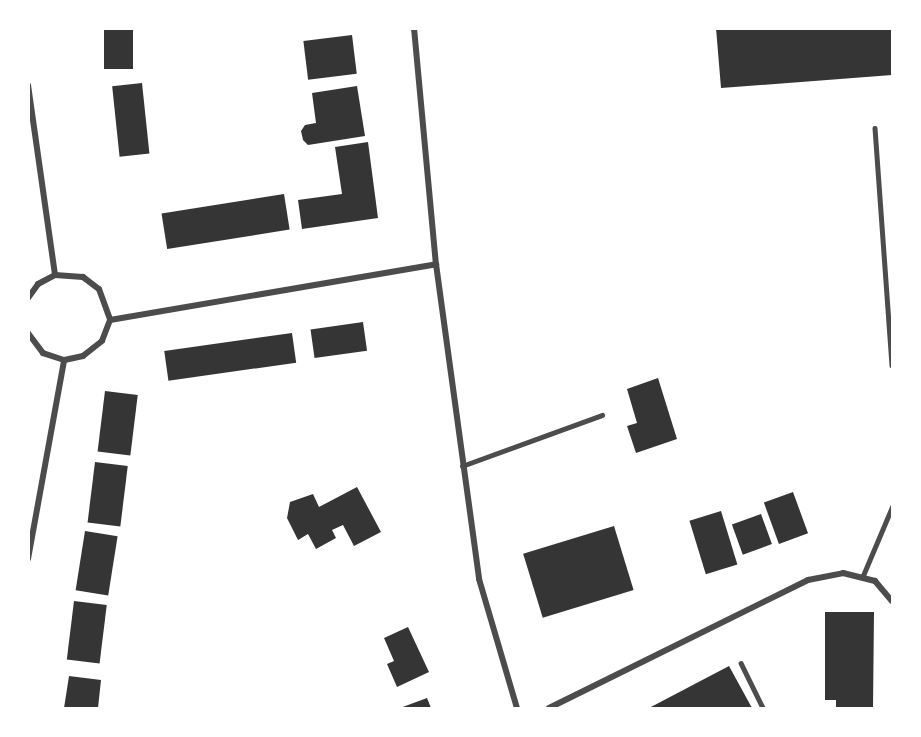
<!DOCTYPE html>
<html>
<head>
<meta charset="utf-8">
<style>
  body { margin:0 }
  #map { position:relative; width:921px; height:737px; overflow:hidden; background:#fff; font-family:"Open Sans",sans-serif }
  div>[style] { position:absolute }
  .building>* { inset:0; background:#353535; transform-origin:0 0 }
  .service>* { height:4.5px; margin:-2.25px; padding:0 2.25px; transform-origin:2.25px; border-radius:2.25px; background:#4c4c4c }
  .minor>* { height:6px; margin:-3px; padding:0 3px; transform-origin:3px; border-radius:3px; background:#4c4c4c }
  span { translate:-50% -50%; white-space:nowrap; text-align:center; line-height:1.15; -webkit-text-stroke:6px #fff; paint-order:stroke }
  .frame { position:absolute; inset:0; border:30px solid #fff; pointer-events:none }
</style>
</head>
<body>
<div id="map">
  <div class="building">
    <i style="left:104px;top:28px;width:29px;height:41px"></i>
    <i style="clip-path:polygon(716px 28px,892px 28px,892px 75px,721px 88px)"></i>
    <i style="left:352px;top:35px;width:39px;height:49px;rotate:83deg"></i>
    <i style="left:142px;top:83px;width:71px;height:30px;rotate:84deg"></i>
    <i style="clip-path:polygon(357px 86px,365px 136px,308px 145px,303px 140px,301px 131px,305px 125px,316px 123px,312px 93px)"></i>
    <i style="clip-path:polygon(368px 142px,378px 218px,302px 229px,298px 200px,342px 194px,335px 147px)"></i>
    <i style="left:284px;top:194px;width:36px;height:124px;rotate:81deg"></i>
    <i style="left:363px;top:322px;width:29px;height:53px;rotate:82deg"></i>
    <i style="left:292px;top:333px;width:30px;height:129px;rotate:82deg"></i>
    <i style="clip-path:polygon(658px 378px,677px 439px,636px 453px,627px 426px,637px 423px,627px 389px)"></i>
    <i style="left:105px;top:391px;width:33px;height:61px;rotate:7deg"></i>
    <i style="left:95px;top:462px;width:33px;height:61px;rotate:7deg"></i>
    <i style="clip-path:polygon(357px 487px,381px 532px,354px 546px,343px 525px,332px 530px,336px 538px,316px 549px,308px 534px,298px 540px,287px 518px,290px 502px,313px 494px,319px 507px)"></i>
    <i style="left:793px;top:492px;width:44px;height:31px;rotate:70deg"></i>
    <i style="left:721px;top:511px;width:56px;height:33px;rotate:73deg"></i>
    <i style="left:761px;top:514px;width:32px;height:31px;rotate:70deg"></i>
    <i style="left:614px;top:526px;width:67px;height:95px;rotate:73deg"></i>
    <i style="left:85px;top:531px;width:33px;height:60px;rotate:9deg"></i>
    <i style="left:74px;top:601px;width:33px;height:59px;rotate:7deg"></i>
    <i style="clip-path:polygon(825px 612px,874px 612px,873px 708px,836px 708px,836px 700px,825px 700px)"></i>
    <i style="clip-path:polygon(408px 627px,429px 672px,397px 687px,387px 664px,394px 661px,384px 638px)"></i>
    <i style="clip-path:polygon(729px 666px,752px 708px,649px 708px)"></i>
    <i style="clip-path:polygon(69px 676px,101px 680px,98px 708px,64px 708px)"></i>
    <i style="clip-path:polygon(427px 698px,431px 708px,400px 708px)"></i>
  </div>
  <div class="service">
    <i style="left:875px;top:128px;width:238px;rotate:85.9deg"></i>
    <i style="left:462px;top:466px;width:149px;rotate:-20deg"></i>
    <i style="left:862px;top:578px;width:77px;rotate:-67.1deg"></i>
    <i style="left:741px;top:663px;width:50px;rotate:63.9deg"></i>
  </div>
  <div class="minor">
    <i style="left:414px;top:28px;width:237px;rotate:84.7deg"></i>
    <i style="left:436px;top:264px;width:318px;rotate:82.2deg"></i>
    <i style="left:479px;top:579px;width:134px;rotate:73.6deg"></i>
    <i style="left:28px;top:85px;width:192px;rotate:81.9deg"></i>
    <i style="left:28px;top:298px;width:17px;rotate:-54deg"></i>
    <i style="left:38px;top:284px;width:19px;rotate:-28deg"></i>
    <i style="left:55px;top:275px;width:28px;rotate:4deg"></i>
    <i style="left:83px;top:277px;width:20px;rotate:37deg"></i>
    <i style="left:99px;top:289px;width:33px;rotate:70deg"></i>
    <i style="left:110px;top:320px;width:22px;rotate:111deg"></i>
    <i style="left:102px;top:341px;width:24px;rotate:142deg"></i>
    <i style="left:83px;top:356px;width:19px;rotate:168deg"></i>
    <i style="left:64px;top:360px;width:22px;rotate:-162deg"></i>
    <i style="left:43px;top:353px;width:25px;rotate:-127deg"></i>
    <i style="left:110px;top:320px;width:331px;rotate:-9.7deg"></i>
    <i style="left:28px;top:559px;width:202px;rotate:-79.7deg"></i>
    <i style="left:549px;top:708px;width:289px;rotate:-26.3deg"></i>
    <i style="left:808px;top:580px;width:36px;rotate:-11deg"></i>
    <i style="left:843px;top:573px;width:33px;rotate:14deg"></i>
    <i style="left:875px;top:581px;width:26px;rotate:50deg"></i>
  </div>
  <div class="frame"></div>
</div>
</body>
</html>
